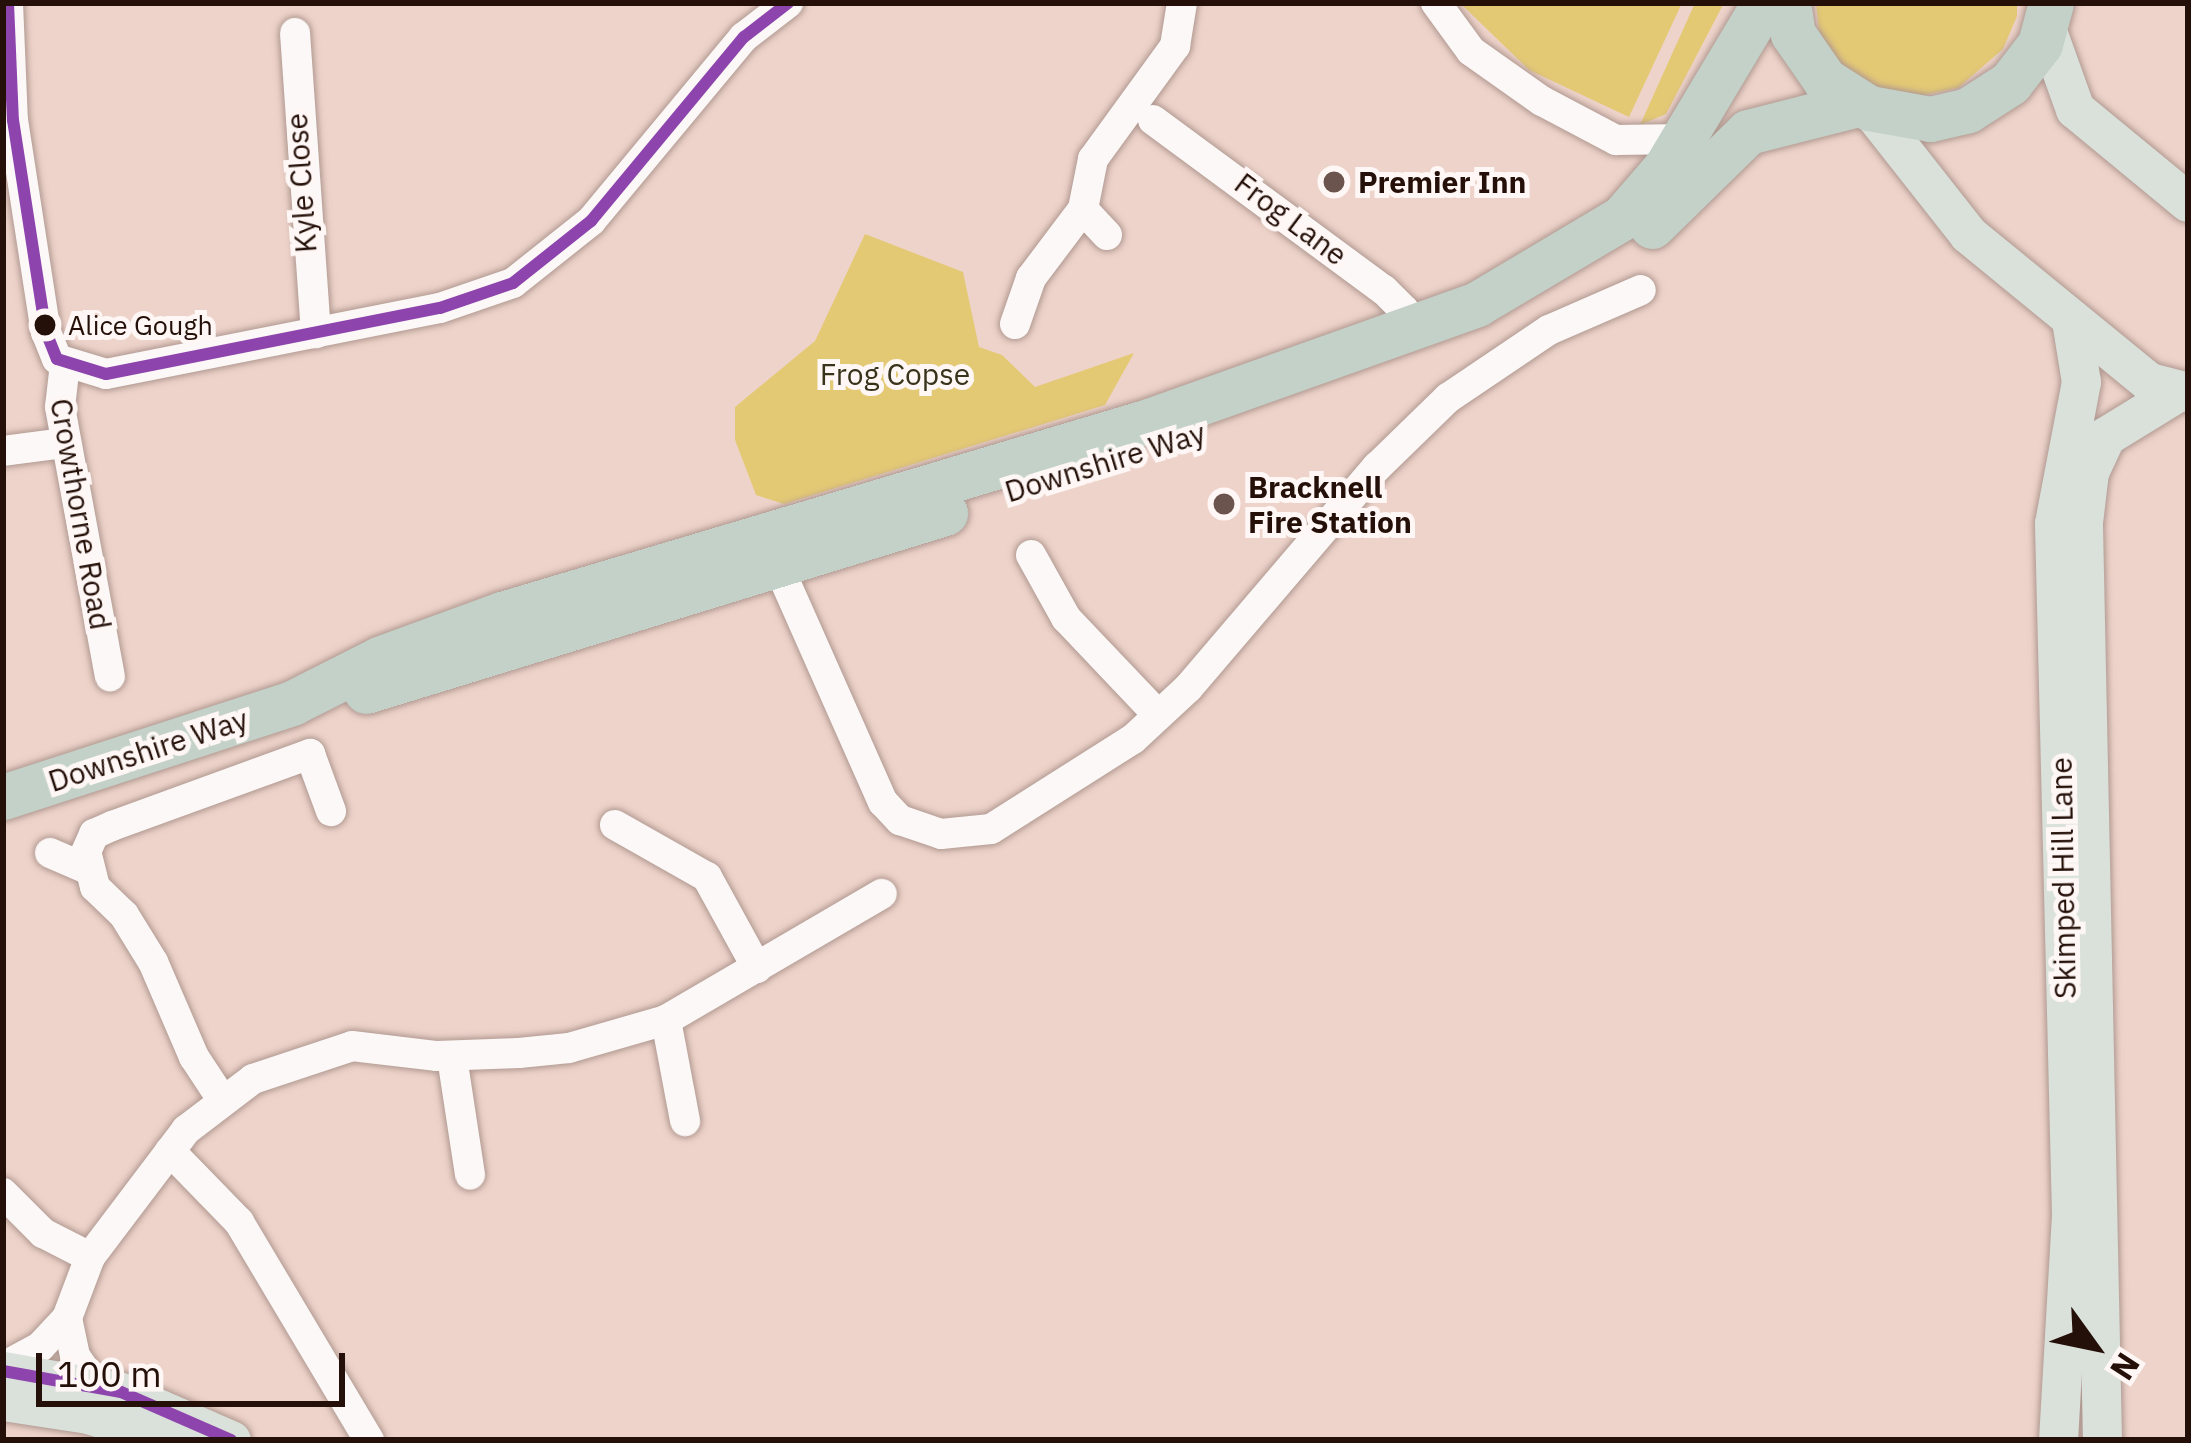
<!DOCTYPE html>
<html>
<head>
<meta charset="utf-8">
<style>
  body { margin:0 }
  #map { position:relative; width:2191px; height:1443px; overflow:hidden; background:#eed3ca; font-family:"IBM Plex Sans",sans-serif }
  div>[style] { position:absolute }
  .green>* { inset:0; background:#e4c975 }
  .roads { filter:drop-shadow(0 0 3px #b09991) drop-shadow(0 0 3px #b09991) }
  .minor>* { height:30px; margin:-15px; padding:0 15px; transform-origin:15px; border-radius:15px; background:#fcf8f7 }
  .major>* { height:39px; margin:-19.5px; padding:0 19.5px; transform-origin:19.5px; border-radius:19.5px; background:#dae1db }
  .highway>* { height:45px; margin:-22.5px; padding:0 22.5px; transform-origin:22.5px; border-radius:22.5px; background:#c3d1c8 }
  .bus-1>* { height:12px; margin:-6px; padding:0 6px; transform-origin:6px; border-radius:6px; background:#8e44ad }
  .dots>* { width:33px; height:33px; translate:-50% -50%; box-sizing:border-box; border:6px solid #fef7f5; border-radius:50% }
  span { translate:-50% -50%; white-space:nowrap; text-align:center; line-height:1.15; -webkit-text-stroke:10px #fef7f5; paint-order:stroke }
  .bus-label { font-size:27px; color:#251009 }
  .left { translate:0 -50%; text-align:left }
  .poi-label { font-size:30px; color:#251009; font-weight:700 }
  .street-label { font-size:30px; color:#251009 }
  .park-label { font-size:30px; color:#38331b }
  .frame { position:absolute; inset:0; border:6px solid #251009; pointer-events:none }
  .north { position:absolute; left:2035px; top:1287px; width:120px; height:120px; -webkit-text-stroke:9px #fef7f5; paint-order:stroke; rotate:123deg; font-size:33px; font-weight:700; line-height:48px; text-align:center; color:#251009 }
  .north::after { content:''; display:block; margin:auto; width:42px; height:54px; background:#251009; clip-path:polygon(50% 0,100% 100%,50% 72%,0 100%) }
  .scale { position:absolute; left:36px; top:1353px; width:309px; height:54px; box-sizing:border-box; border:6px solid #251009; border-top:0; padding-left:15px; font-size:36px; line-height:42px; white-space:nowrap; color:#251009; -webkit-text-stroke:9px #fef7f5; paint-order:stroke }
</style>
</head>
<body>
<div id="map">
  <div class="green">
    <i style="clip-path:polygon(1460px 3px,1682px 3px,1629px 117px,1529px 70px)"></i>
    <i style="clip-path:polygon(1695px 3px,1724px 3px,1666px 114px,1640px 125px)"></i>
    <i style="clip-path:polygon(1816px 3px,2017px 3px,2017px 16px,2003px 49px,1958px 88px,1913px 97px,1862px 82px,1836px 60px,1819px 31px)"></i>
    <i style="clip-path:polygon(865px 234px,963px 272px,979px 347px,1002px 355px,1035px 387px,1134px 353px,1105px 405px,784px 504px,756px 495px,735px 440px,735px 407px,815px 341px)"></i>
  </div>
  <div class="roads">
    <div class="minor">
      <i style="left:8px;top:3px;width:117px;rotate:87.6deg"></i>
      <i style="left:13px;top:120px;width:215px;rotate:81.2deg"></i>
      <i style="left:46px;top:332px;width:29px;rotate:68deg"></i>
      <i style="left:57px;top:359px;width:51px;rotate:17deg"></i>
      <i style="left:106px;top:374px;width:340px;rotate:-11.2deg"></i>
      <i style="left:440px;top:308px;width:77px;rotate:-18.9deg"></i>
      <i style="left:513px;top:283px;width:100px;rotate:-38.5deg"></i>
      <i style="left:591px;top:221px;width:239px;rotate:-50.3deg"></i>
      <i style="left:744px;top:37px;width:56px;rotate:-37.7deg"></i>
      <i style="left:1436px;top:3px;width:59px;rotate:53.9deg"></i>
      <i style="left:1471px;top:51px;width:87px;rotate:35.2deg"></i>
      <i style="left:1542px;top:101px;width:84px;rotate:27.8deg"></i>
      <i style="left:1616px;top:140px;width:68px;rotate:-0.8deg"></i>
      <i style="left:295px;top:33px;width:301px;rotate:86deg"></i>
      <i style="left:1153px;top:120px;width:287px;rotate:36.4deg"></i>
      <i style="left:1384px;top:290px;width:28px;rotate:45deg"></i>
      <i style="left:1404px;top:310px;width:25px;rotate:76deg"></i>
      <i style="left:1107px;top:235px;width:35px;rotate:-133deg"></i>
      <i style="left:1083px;top:209px;width:51px;rotate:-78.7deg"></i>
      <i style="left:1093px;top:159px;width:140px;rotate:-54deg"></i>
      <i style="left:1175px;top:46px;width:44px;rotate:-80.8deg"></i>
      <i style="left:1015px;top:324px;width:49px;rotate:-70.8deg"></i>
      <i style="left:1031px;top:278px;width:86px;rotate:-53deg"></i>
      <i style="left:65px;top:364px;width:43px;rotate:96.6deg"></i>
      <i style="left:60px;top:407px;width:274px;rotate:79.5deg"></i>
      <i style="left:3px;top:451px;width:63px;rotate:-7.4deg"></i>
      <i style="left:772px;top:552px;width:274px;rotate:66.1deg"></i>
      <i style="left:883px;top:802px;width:25px;rotate:47deg"></i>
      <i style="left:900px;top:820px;width:43px;rotate:18.9deg"></i>
      <i style="left:941px;top:834px;width:50px;rotate:-5.7deg"></i>
      <i style="left:991px;top:829px;width:168px;rotate:-32.4deg"></i>
      <i style="left:1133px;top:739px;width:75px;rotate:-42.8deg"></i>
      <i style="left:1188px;top:688px;width:291px;rotate:-49.5deg"></i>
      <i style="left:1377px;top:467px;width:99px;rotate:-44.2deg"></i>
      <i style="left:1448px;top:398px;width:122px;rotate:-34deg"></i>
      <i style="left:1549px;top:330px;width:100px;rotate:-23.5deg"></i>
      <i style="left:1031px;top:555px;width:72px;rotate:60.9deg"></i>
      <i style="left:1066px;top:618px;width:134px;rotate:46.5deg"></i>
      <i style="left:615px;top:825px;width:106px;rotate:29.5deg"></i>
      <i style="left:707px;top:877px;width:104px;rotate:61.2deg"></i>
      <i style="left:50px;top:853px;width:40px;rotate:23.4deg"></i>
      <i style="left:666px;top:1020px;width:103px;rotate:79.3deg"></i>
      <i style="left:452px;top:1057px;width:119px;rotate:81.3deg"></i>
      <i style="left:221px;top:1098px;width:49px;rotate:-123.4deg"></i>
      <i style="left:194px;top:1057px;width:103px;rotate:-113.3deg"></i>
      <i style="left:153px;top:962px;width:55px;rotate:-121.7deg"></i>
      <i style="left:124px;top:915px;width:40px;rotate:-136deg"></i>
      <i style="left:95px;top:887px;width:36px;rotate:-104deg"></i>
      <i style="left:86px;top:852px;width:20px;rotate:-66deg"></i>
      <i style="left:94px;top:834px;width:20px;rotate:-24deg"></i>
      <i style="left:112px;top:826px;width:211px;rotate:-20deg"></i>
      <i style="left:310px;top:754px;width:61px;rotate:69.8deg"></i>
      <i style="left:170px;top:1151px;width:99px;rotate:45.8deg"></i>
      <i style="left:239px;top:1222px;width:254px;rotate:59.2deg"></i>
      <i style="left:3px;top:1193px;width:57px;rotate:45deg"></i>
      <i style="left:43px;top:1233px;width:53px;rotate:27.1deg"></i>
      <i style="left:67px;top:1318px;width:39px;rotate:78deg"></i>
      <i style="left:75px;top:1356px;width:35px;rotate:55deg"></i>
      <i style="left:3px;top:1367px;width:42px;rotate:-28.4deg"></i>
      <i style="left:40px;top:1347px;width:40px;rotate:-47deg"></i>
      <i style="left:67px;top:1318px;width:65px;rotate:-69.3deg"></i>
      <i style="left:90px;top:1257px;width:159px;rotate:-52.9deg"></i>
      <i style="left:186px;top:1130px;width:84px;rotate:-37.3deg"></i>
      <i style="left:253px;top:1079px;width:104px;rotate:-18.4deg"></i>
      <i style="left:352px;top:1046px;width:86px;rotate:6.7deg"></i>
      <i style="left:437px;top:1056px;width:82px;rotate:-2.1deg"></i>
      <i style="left:519px;top:1053px;width:50px;rotate:-5.7deg"></i>
      <i style="left:569px;top:1048px;width:101px;rotate:-16.1deg"></i>
      <i style="left:666px;top:1020px;width:250px;rotate:-30.3deg"></i>
    </div>
    <div class="major">
      <i style="left:2047px;top:31px;width:83px;rotate:70.3deg"></i>
      <i style="left:2075px;top:109px;width:146px;rotate:39.5deg"></i>
      <i style="left:1869px;top:108px;width:160px;rotate:51.8deg"></i>
      <i style="left:1968px;top:234px;width:234px;rotate:39.3deg"></i>
      <i style="left:2149px;top:382px;width:40px;rotate:14.4deg"></i>
      <i style="left:3px;top:1371px;width:120px;rotate:10.1deg"></i>
      <i style="left:121px;top:1392px;width:120px;rotate:23.6deg"></i>
      <i style="left:3px;top:1401px;width:86px;rotate:8.7deg"></i>
      <i style="left:88px;top:1414px;width:83px;rotate:18.2deg"></i>
      <i style="left:2058px;top:1440px;width:225px;rotate:-86.7deg"></i>
      <i style="left:2071px;top:1215px;width:692px;rotate:-91.41deg"></i>
      <i style="left:2054px;top:523px;width:144px;rotate:-79.2deg"></i>
      <i style="left:2081px;top:382px;width:63px;rotate:-99.2deg"></i>
      <i style="left:2102px;top:1440px;width:918px;rotate:-91.19deg"></i>
      <i style="left:2083px;top:522px;width:50px;rotate:-83.2deg"></i>
      <i style="left:2089px;top:472px;width:40px;rotate:-65deg"></i>
      <i style="left:2106px;top:436px;width:82px;rotate:-31.6deg"></i>
    </div>
    <div class="highway">
      <i style="left:1788px;top:3px;width:31px;rotate:81deg"></i>
      <i style="left:1793px;top:34px;width:56px;rotate:55.2deg"></i>
      <i style="left:1825px;top:80px;width:52px;rotate:32.5deg"></i>
      <i style="left:1869px;top:108px;width:62px;rotate:10.2deg"></i>
      <i style="left:1930px;top:119px;width:39px;rotate:-13deg"></i>
      <i style="left:1968px;top:110px;width:50px;rotate:-32.7deg"></i>
      <i style="left:2010px;top:83px;width:49px;rotate:-52.4deg"></i>
      <i style="left:2040px;top:44px;width:42px;rotate:-75deg"></i>
      <i style="left:1652px;top:226px;width:134px;rotate:-44.4deg"></i>
      <i style="left:1748px;top:132px;width:114px;rotate:-14.3deg"></i>
      <i style="left:366px;top:691px;width:606px;rotate:-17.09deg"></i>
      <i style="left:3px;top:797px;width:304px;rotate:-18deg"></i>
      <i style="left:292px;top:703px;width:97px;rotate:-26.8deg"></i>
      <i style="left:379px;top:659px;width:131px;rotate:-20.1deg"></i>
      <i style="left:502px;top:614px;width:675px;rotate:-16.61deg"></i>
      <i style="left:1149px;top:421px;width:348px;rotate:-19.6deg"></i>
      <i style="left:1477px;top:304px;width:169px;rotate:-30.7deg"></i>
      <i style="left:1622px;top:218px;width:67px;rotate:-49.2deg"></i>
      <i style="left:1666px;top:167px;width:191px;rotate:-59.1deg"></i>
    </div>
  </div>
  <div class="bus-1">
    <i style="left:8px;top:3px;width:117px;rotate:87.6deg"></i>
    <i style="left:13px;top:120px;width:215px;rotate:81.2deg"></i>
    <i style="left:46px;top:332px;width:29px;rotate:68deg"></i>
    <i style="left:57px;top:359px;width:51px;rotate:17deg"></i>
    <i style="left:106px;top:374px;width:340px;rotate:-11.2deg"></i>
    <i style="left:440px;top:308px;width:77px;rotate:-18.9deg"></i>
    <i style="left:513px;top:283px;width:100px;rotate:-38.5deg"></i>
    <i style="left:591px;top:221px;width:239px;rotate:-50.3deg"></i>
    <i style="left:744px;top:37px;width:56px;rotate:-37.7deg"></i>
    <i style="left:3px;top:1371px;width:120px;rotate:10.1deg"></i>
    <i style="left:121px;top:1392px;width:120px;rotate:23.6deg"></i>
  </div>
  <div class="dots">
    <i style="left:1334px;top:182px;background:#6b544d"></i>
    <i style="left:45px;top:325px;background:#251009"></i>
    <i style="left:1224px;top:504px;background:#6b544d"></i>
  </div>
  <div class="bus-label">
    <span class="left" style="left:68px;top:325px">Alice Gough</span>
  </div>
  <div class="poi-label">
    <span class="left" style="left:1358px;top:182px">Premier Inn</span>
    <span class="left" style="left:1248px;top:504px">Bracknell<br>Fire Station</span>
  </div>
  <div class="street-label">
    <span style="left:301px;top:183px;rotate:-94deg">Kyle Close</span>
    <span style="left:1291px;top:219px;rotate:37deg">Frog Lane</span>
    <span style="left:1105px;top:462px;rotate:-17deg">Downshire Way</span>
    <span style="left:81px;top:514px;rotate:80deg">Crowthorne Road</span>
    <span style="left:148px;top:750px;rotate:-18deg">Downshire Way</span>
    <span style="left:2063px;top:878px;rotate:-91deg">Skimped Hill Lane</span>
  </div>
  <div class="park-label">
    <span style="left:895px;top:374px">Frog Copse</span>
  </div>
  <div class="frame"></div>
  <div class="north">N</div>
  <div class="scale">100 m</div>
</div>
</body>
</html>
